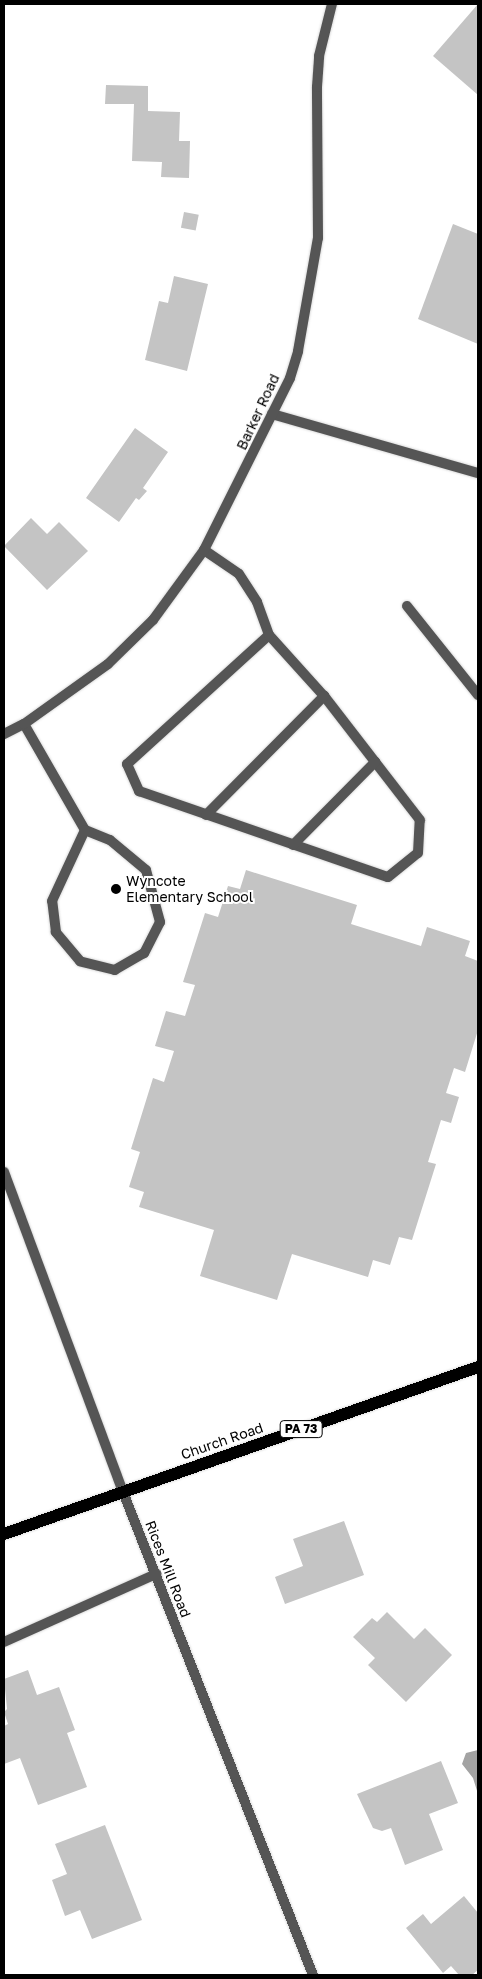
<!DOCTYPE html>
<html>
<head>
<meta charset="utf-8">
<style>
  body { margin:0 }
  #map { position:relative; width:482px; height:1979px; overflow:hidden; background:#fff; font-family:"Golos Text",sans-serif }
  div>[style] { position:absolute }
  .water>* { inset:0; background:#a3a3a3 }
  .building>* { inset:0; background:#c4c4c4; transform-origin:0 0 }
  .roads { filter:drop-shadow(0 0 1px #dbdbdb) drop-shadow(0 0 1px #dbdbdb) }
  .service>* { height:10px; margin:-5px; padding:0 5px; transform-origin:5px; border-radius:5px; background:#555 }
  .minor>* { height:10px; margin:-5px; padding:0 5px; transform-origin:5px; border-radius:5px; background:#555 }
  .tertiary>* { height:10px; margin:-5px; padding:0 5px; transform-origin:5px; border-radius:5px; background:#555 }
  .primary>* { height:12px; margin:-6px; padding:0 6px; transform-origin:6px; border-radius:6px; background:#000 }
  .dots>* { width:14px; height:14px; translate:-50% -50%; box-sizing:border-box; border:2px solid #fff; border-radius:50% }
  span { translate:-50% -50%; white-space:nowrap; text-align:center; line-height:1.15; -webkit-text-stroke:4px #fff; paint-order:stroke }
  .shield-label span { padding:1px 4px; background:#fff; border:1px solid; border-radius:4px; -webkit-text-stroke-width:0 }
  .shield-label { font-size:12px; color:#000; font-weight:700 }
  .street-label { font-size:14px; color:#000 }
  .poi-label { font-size:14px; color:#000 }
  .left { translate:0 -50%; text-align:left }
  .frame { position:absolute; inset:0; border:5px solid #000; pointer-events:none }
</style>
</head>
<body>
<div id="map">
  <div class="water">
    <i style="clip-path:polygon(478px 1750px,478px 1794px,473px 1778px,462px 1764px,466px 1753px)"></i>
  </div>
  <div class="building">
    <i style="clip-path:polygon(478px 4px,478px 95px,433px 56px)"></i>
    <i style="clip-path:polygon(106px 85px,148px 86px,148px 111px,180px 112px,179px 141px,190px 141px,189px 178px,161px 177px,162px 162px,132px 161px,134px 104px,105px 104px)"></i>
    <i style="left:184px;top:212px;width:15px;height:16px;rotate:11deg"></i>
    <i style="clip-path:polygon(453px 224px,478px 234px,478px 344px,418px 319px)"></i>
    <i style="clip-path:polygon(174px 276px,208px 284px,187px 371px,145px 360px,159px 301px,168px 303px)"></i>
    <i style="clip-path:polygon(135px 428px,168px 452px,143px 488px,147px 491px,139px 500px,136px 498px,119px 522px,86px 498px)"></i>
    <i style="clip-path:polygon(31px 518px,47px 534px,59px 522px,88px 551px,47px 590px,4px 546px)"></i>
    <i style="clip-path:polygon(246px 870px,357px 905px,351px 924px,421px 946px,427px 927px,470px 941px,465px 956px,478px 961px,478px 1030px,465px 1072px,454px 1068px,446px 1093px,459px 1097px,451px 1123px,441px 1120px,428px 1162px,436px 1164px,412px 1240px,399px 1237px,390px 1265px,373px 1260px,368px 1277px,292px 1254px,277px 1300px,200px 1276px,214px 1230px,139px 1207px,144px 1192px,129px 1187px,140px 1152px,131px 1149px,153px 1078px,164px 1082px,174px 1051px,155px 1046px,166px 1011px,185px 1016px,195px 985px,183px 982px,205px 913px,218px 917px,228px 886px,240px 889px)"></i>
    <i style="clip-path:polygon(344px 1521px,364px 1575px,285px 1604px,275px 1577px,303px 1566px,293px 1539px)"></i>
    <i style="clip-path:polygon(387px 1612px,414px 1639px,425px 1628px,452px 1655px,406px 1702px,368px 1665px,375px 1658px,353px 1637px,372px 1618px,377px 1622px)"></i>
    <i style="clip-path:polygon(28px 1670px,37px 1695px,59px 1687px,75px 1730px,67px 1733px,87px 1787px,38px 1805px,20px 1758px,4px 1764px,4px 1726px,8px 1724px,4px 1712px,7px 1709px,4px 1679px)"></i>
    <i style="clip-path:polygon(441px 1761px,458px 1803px,429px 1814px,443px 1850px,405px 1865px,391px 1828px,382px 1831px,373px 1828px,357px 1794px)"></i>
    <i style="clip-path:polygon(105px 1825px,142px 1920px,92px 1939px,80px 1910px,65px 1916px,52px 1880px,67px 1874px,55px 1844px)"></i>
    <i style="clip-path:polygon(464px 1896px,478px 1913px,478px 1970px,472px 1975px,459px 1975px,451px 1966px,443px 1973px,406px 1928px,423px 1914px,431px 1924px)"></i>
  </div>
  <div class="roads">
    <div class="service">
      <i style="left:272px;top:414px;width:214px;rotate:16deg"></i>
      <i style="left:204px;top:550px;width:42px;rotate:34.4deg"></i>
      <i style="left:239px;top:574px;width:33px;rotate:57deg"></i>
      <i style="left:257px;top:602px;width:35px;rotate:70deg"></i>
      <i style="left:269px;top:635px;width:192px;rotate:137.7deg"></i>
      <i style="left:127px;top:764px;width:30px;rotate:66deg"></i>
      <i style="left:139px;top:791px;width:263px;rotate:19.1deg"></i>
      <i style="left:388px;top:877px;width:38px;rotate:-39deg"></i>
      <i style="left:418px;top:853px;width:33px;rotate:-87deg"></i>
      <i style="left:420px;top:820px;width:157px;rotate:-127.7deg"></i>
      <i style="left:324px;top:696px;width:82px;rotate:-132deg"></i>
      <i style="left:407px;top:606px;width:114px;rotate:51.4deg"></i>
      <i style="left:24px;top:724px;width:122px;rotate:60.1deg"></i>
      <i style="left:85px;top:830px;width:27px;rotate:22deg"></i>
      <i style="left:110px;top:840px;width:47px;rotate:39.8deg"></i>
      <i style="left:146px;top:870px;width:54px;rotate:74.9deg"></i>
      <i style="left:160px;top:922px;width:35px;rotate:117deg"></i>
      <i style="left:144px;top:953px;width:34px;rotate:150deg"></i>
      <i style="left:115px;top:970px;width:36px;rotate:-166deg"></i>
      <i style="left:80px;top:961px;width:38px;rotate:-130deg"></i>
      <i style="left:56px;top:932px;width:31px;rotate:-97deg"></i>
      <i style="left:52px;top:901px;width:78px;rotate:-65.1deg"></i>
      <i style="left:206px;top:815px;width:168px;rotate:-45.2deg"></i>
      <i style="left:293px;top:845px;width:117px;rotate:-45.3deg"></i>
      <i style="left:4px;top:1642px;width:167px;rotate:-24.1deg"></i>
    </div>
    <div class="minor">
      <i style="left:4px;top:734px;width:22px;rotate:-27deg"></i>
      <i style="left:24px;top:724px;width:103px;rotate:-35.5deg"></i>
      <i style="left:108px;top:664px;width:63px;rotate:-44.4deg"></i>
      <i style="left:153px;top:620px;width:87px;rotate:-53.9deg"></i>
      <i style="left:204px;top:550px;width:192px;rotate:-63.4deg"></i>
      <i style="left:290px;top:378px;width:28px;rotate:-73deg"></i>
      <i style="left:298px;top:351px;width:115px;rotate:-80deg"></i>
      <i style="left:318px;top:238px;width:151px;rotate:-90.4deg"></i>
      <i style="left:317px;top:87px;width:31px;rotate:-86deg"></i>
      <i style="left:319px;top:56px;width:54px;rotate:-76deg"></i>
    </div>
    <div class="tertiary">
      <i style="left:4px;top:1172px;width:341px;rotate:69.6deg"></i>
      <i style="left:123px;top:1492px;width:519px;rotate:68.53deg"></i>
    </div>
    <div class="primary">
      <i style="left:4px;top:1534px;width:503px;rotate:-19.41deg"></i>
    </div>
  </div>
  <div class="dots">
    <i style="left:116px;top:889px;background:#000"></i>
  </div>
  <div class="shield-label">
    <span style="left:301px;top:1429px">PA 73</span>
  </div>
  <div class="street-label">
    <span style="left:258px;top:412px;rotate:-65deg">Barker Road</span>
    <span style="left:222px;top:1441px;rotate:-19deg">Church Road</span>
    <span style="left:168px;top:1569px;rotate:69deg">Rices Mill Road</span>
  </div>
  <div class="poi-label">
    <span class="left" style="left:126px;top:889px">Wyncote<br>Elementary School</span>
  </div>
  <div class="frame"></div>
</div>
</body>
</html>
